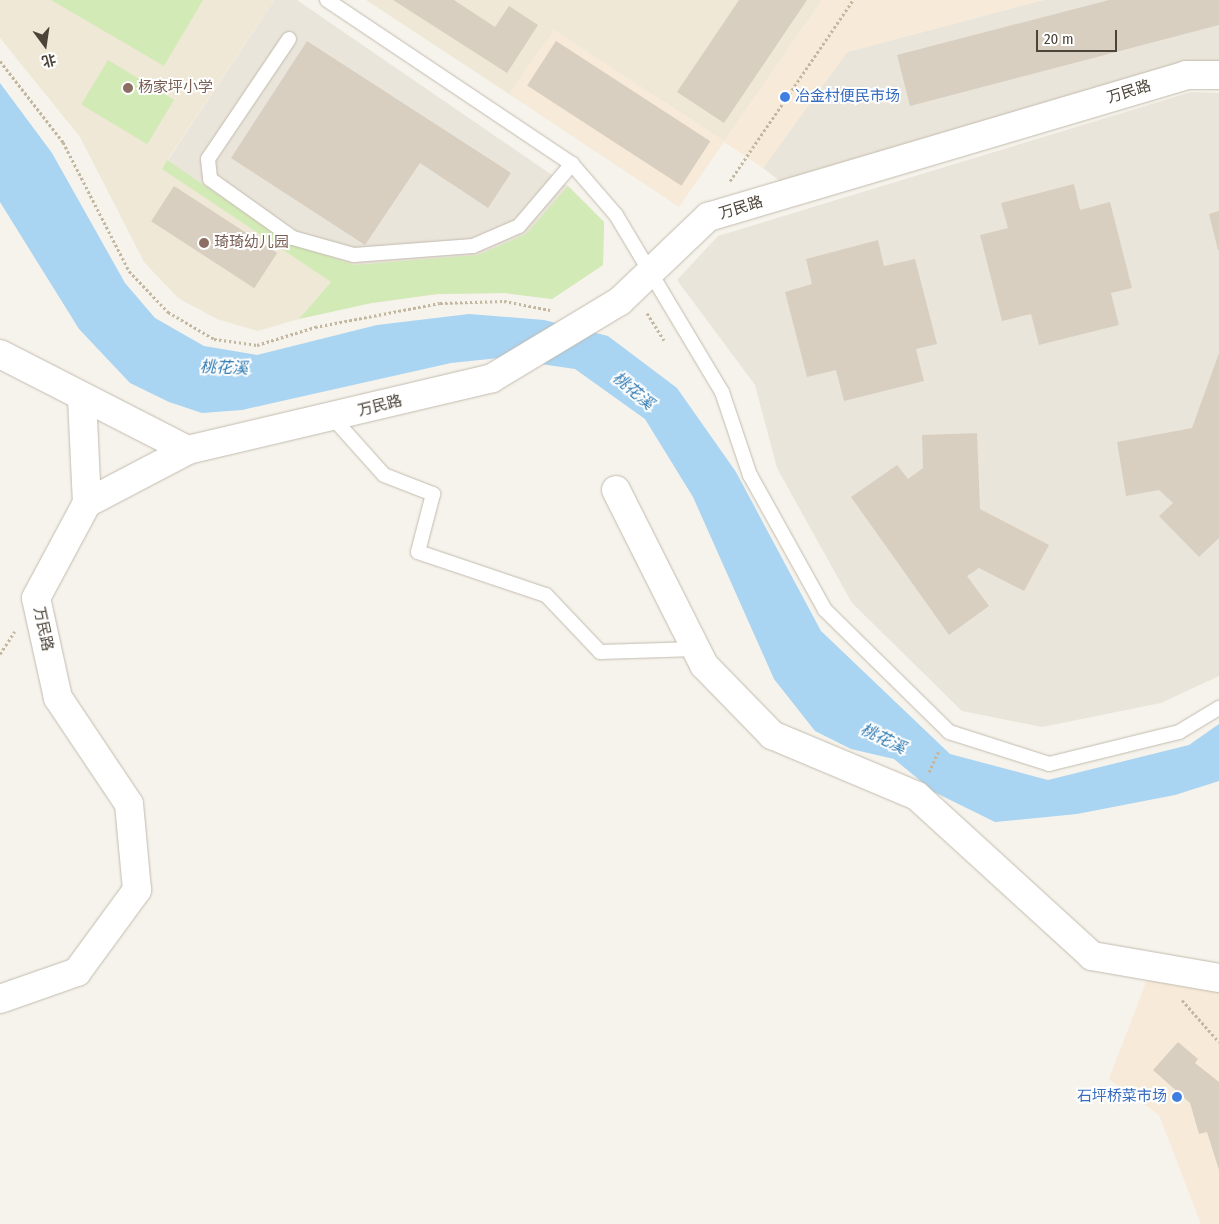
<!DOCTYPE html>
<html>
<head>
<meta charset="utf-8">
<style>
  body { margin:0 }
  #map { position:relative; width:1219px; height:1224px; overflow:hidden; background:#f6f3ec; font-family:"Fira Sans Condensed","Noto Sans SC",sans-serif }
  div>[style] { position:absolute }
  .residential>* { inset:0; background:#eae5da }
  .commercial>* { inset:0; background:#f7ead8 }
  .education>* { inset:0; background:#efe8d6 }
  .green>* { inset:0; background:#d2eab5; transform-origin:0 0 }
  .water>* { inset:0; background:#a9d4f2 }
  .building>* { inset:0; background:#d8cfc1; transform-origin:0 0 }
  .path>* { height:3px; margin-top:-1.5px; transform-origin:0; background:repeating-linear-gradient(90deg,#c4b79f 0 2.5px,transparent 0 5px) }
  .roads { filter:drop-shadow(0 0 1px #c2bbae) drop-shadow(0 0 1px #c2bbae) }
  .lane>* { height:14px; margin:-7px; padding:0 7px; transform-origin:7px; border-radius:7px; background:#fff }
  .street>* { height:28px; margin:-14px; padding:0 14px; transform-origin:14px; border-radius:14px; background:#fff }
  .dots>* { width:14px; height:14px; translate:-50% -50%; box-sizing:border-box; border:2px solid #fff; border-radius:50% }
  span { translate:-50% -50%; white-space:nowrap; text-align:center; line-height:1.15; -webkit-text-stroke:4px #fff; paint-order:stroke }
  .education-label { font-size:15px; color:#785e54 }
  .left { translate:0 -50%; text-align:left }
  .street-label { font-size:15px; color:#4b4439 }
  .shop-label { font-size:15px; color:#366cbe }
  .right { translate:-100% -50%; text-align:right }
  .water-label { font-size:16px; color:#2e7ab2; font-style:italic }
  .north { position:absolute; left:20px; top:20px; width:50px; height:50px; -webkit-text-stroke:4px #fff; paint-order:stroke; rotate:166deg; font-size:14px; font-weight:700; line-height:20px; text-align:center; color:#4b4439 }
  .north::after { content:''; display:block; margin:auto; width:18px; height:22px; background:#4b4439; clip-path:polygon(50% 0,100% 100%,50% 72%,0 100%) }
  .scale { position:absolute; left:1036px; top:30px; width:81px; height:22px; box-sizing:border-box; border:2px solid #4b4439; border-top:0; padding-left:6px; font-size:15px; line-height:18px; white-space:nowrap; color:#4b4439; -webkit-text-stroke:4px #fff; paint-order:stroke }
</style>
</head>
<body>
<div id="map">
  <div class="residential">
    <i style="clip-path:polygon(274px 0,297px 0,568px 186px,604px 222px,603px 265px,552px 299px,505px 293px,437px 294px,372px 303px,162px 169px)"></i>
    <i style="clip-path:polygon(1043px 0,1219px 0,1219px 64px,781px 182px,763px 168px,847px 52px)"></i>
    <i style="clip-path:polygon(1191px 92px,1219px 93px,1219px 676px,1161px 703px,1042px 727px,962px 711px,852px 603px,777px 468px,755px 385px,677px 280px,718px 236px)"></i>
  </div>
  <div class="commercial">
    <i style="clip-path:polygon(822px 0,1043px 0,847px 52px,763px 168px,724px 142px,679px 207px,509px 94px,554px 30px,724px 141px)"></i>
    <i style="clip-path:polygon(1148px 977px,1219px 990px,1219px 1224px,1201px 1224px,1159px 1115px,1109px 1079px)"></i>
  </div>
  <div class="education">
    <i style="clip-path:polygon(0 0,274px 0,162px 168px,331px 282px,299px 319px,258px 331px,217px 319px,178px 298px,144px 262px,80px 137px,0 38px)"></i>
    <i style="clip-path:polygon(366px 0,822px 0,724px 141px,554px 30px,509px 94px)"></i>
  </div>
  <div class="green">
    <i style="clip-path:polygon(51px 0,203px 0,164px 66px)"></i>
    <i style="left:108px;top:60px;width:77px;height:52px;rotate:31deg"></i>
    <i style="clip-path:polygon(167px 160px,290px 244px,355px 265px,478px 255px,526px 234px,568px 186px,604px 222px,603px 265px,552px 299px,505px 293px,437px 294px,372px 303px,299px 319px,331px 282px,162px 169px)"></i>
  </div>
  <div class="water">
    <i style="clip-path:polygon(0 83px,52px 153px,125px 283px,155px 318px,204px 346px,257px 355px,377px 325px,469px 314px,544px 320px,608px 336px,677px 388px,736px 472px,821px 631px,950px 754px,1048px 780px,1189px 745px,1219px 724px,1219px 781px,1175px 795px,1077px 814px,995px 822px,934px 792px,894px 759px,851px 749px,815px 731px,774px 679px,693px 497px,645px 419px,575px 369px,499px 358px,451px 363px,242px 410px,202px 413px,169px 402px,130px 383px,79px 329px,0 202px)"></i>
  </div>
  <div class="building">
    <i style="clip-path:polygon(393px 0,454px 0,495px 27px,509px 6px,538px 25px,507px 73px)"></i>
    <i style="clip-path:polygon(739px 0,807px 0,724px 123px,677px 92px)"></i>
    <i style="clip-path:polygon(1109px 0,1219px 0,1219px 25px,910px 106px,897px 55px)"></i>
    <i style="clip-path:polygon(307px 41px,511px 173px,488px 208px,420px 163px,365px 245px,231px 158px)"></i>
    <i style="left:556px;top:41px;width:184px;height:53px;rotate:33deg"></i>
    <i style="clip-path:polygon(1074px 184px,1080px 210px,1110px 202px,1132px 288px,1111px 293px,1119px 325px,1039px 345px,1031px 314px,1002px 321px,980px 235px,1008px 228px,1001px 203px)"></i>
    <i style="left:174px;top:186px;width:123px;height:42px;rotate:33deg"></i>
    <i style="clip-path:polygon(1219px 211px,1219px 250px,1218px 250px,1209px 214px)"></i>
    <i style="clip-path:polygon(878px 240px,884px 266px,915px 259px,937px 344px,916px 349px,924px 381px,844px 401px,836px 370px,807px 377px,785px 292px,812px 284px,806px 259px)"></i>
    <i style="clip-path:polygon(1219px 353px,1219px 538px,1199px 557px,1159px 516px,1173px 503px,1159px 490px,1126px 496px,1117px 442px,1192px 428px)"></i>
    <i style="clip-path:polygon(977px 433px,980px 509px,1049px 545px,1024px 591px,979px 568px,967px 576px,989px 606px,949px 635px,851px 497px,897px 465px,908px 479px,923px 468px,922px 435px)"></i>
    <i style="clip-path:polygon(1178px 1042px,1198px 1059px,1195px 1063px,1219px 1082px,1219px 1170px,1207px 1132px,1199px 1134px,1190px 1103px,1153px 1070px)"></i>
  </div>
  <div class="path">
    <i style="left:0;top:61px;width:103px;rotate:52.1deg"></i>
    <i style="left:63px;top:142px;width:145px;rotate:62.9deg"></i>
    <i style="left:129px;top:271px;width:57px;rotate:46.4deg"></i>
    <i style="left:168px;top:312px;width:53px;rotate:30.4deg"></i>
    <i style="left:214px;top:339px;width:43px;rotate:7.9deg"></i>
    <i style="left:257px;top:345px;width:61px;rotate:-17.2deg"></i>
    <i style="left:315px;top:327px;width:127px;rotate:-10.9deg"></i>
    <i style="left:440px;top:303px;width:64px;rotate:-1.8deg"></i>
    <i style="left:504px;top:301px;width:47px;rotate:11.1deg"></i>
    <i style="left:730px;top:181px;width:219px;rotate:-55.8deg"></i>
    <i style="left:647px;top:313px;width:32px;rotate:58deg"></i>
    <i style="left:0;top:654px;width:27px;rotate:-57deg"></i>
    <i style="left:929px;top:772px;width:23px;rotate:-65deg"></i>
    <i style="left:1182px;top:1000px;width:56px;rotate:48.6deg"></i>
  </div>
  <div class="roads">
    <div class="lane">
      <i style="left:327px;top:0;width:295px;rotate:33.8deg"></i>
      <i style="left:572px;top:164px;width:67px;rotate:49.2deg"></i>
      <i style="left:616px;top:215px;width:206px;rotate:59.1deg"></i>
      <i style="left:722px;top:392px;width:88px;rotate:71.4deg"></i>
      <i style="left:750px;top:475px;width:154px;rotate:60.9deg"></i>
      <i style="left:825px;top:610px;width:174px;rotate:44.5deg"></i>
      <i style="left:949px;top:732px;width:105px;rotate:17.7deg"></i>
      <i style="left:1049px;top:764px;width:134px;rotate:-13.8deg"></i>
      <i style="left:1179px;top:732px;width:47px;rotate:-31deg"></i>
      <i style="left:289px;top:39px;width:145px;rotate:124deg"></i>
      <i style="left:208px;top:159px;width:20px;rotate:84deg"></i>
      <i style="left:210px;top:179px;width:102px;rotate:35.4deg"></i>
      <i style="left:293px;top:238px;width:63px;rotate:15.6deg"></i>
      <i style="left:354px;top:255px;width:119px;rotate:-4.3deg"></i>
      <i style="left:473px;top:246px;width:50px;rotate:-23.5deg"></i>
      <i style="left:519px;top:226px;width:82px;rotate:-49.5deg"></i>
      <i style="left:333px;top:418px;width:76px;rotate:48.2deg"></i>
      <i style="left:384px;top:475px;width:53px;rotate:21.2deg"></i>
      <i style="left:433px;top:494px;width:60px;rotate:104.5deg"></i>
      <i style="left:418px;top:552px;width:135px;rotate:18.6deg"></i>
      <i style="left:546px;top:595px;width:79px;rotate:46.5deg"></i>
      <i style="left:600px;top:652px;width:96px;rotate:-1.8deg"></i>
    </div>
    <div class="street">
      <i style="left:0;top:354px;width:211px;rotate:27.1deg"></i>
      <i style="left:82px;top:398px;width:105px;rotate:87.3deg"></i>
      <i style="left:616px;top:490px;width:196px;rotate:63.3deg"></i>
      <i style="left:704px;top:665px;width:98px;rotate:45.8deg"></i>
      <i style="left:772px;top:735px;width:157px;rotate:22.8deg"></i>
      <i style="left:917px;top:796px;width:237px;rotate:42.4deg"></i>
      <i style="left:1092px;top:956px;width:129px;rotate:9.8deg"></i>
      <i style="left:0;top:999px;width:82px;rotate:-19.3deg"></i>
      <i style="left:77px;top:972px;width:102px;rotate:-53.8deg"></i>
      <i style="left:137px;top:890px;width:86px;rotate:-95.3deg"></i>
      <i style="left:129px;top:804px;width:128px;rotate:-123.8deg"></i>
      <i style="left:58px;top:698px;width:102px;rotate:-102.4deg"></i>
      <i style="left:36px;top:598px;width:108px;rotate:-61.8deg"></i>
      <i style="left:87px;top:503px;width:114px;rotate:-27.7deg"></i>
      <i style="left:188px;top:450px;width:312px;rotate:-13.3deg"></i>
      <i style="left:492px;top:378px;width:149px;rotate:-31deg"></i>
      <i style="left:620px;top:301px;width:122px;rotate:-43.7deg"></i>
      <i style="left:708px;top:217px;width:499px;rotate:-16.5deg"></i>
      <i style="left:1186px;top:75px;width:33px"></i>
    </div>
  </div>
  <div class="dots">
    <i style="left:128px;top:88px;background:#8d6e63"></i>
    <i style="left:785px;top:97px;background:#3f7fe0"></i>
    <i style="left:204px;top:243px;background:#8d6e63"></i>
    <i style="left:1177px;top:1097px;background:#3f7fe0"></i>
  </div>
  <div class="education-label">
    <span class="left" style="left:138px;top:88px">杨家坪小学</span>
    <span class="left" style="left:214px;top:243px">琦琦幼儿园</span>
  </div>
  <div class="street-label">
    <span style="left:1129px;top:92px;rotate:-17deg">万民路</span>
    <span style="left:741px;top:208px;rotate:-17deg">万民路</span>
    <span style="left:380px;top:406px;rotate:-14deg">万民路</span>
    <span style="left:43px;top:629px;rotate:78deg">万民路</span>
  </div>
  <div class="shop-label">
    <span class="left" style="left:795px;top:97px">冶金村便民市场</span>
    <span class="right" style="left:1167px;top:1097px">石坪桥菜市场</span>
  </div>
  <div class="water-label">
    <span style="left:224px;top:368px;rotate:2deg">桃花溪</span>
    <span style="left:633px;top:391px;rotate:40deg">桃花溪</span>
    <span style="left:883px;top:739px;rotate:26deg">桃花溪</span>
  </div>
  <div class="north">北</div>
  <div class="scale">20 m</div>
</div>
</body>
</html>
